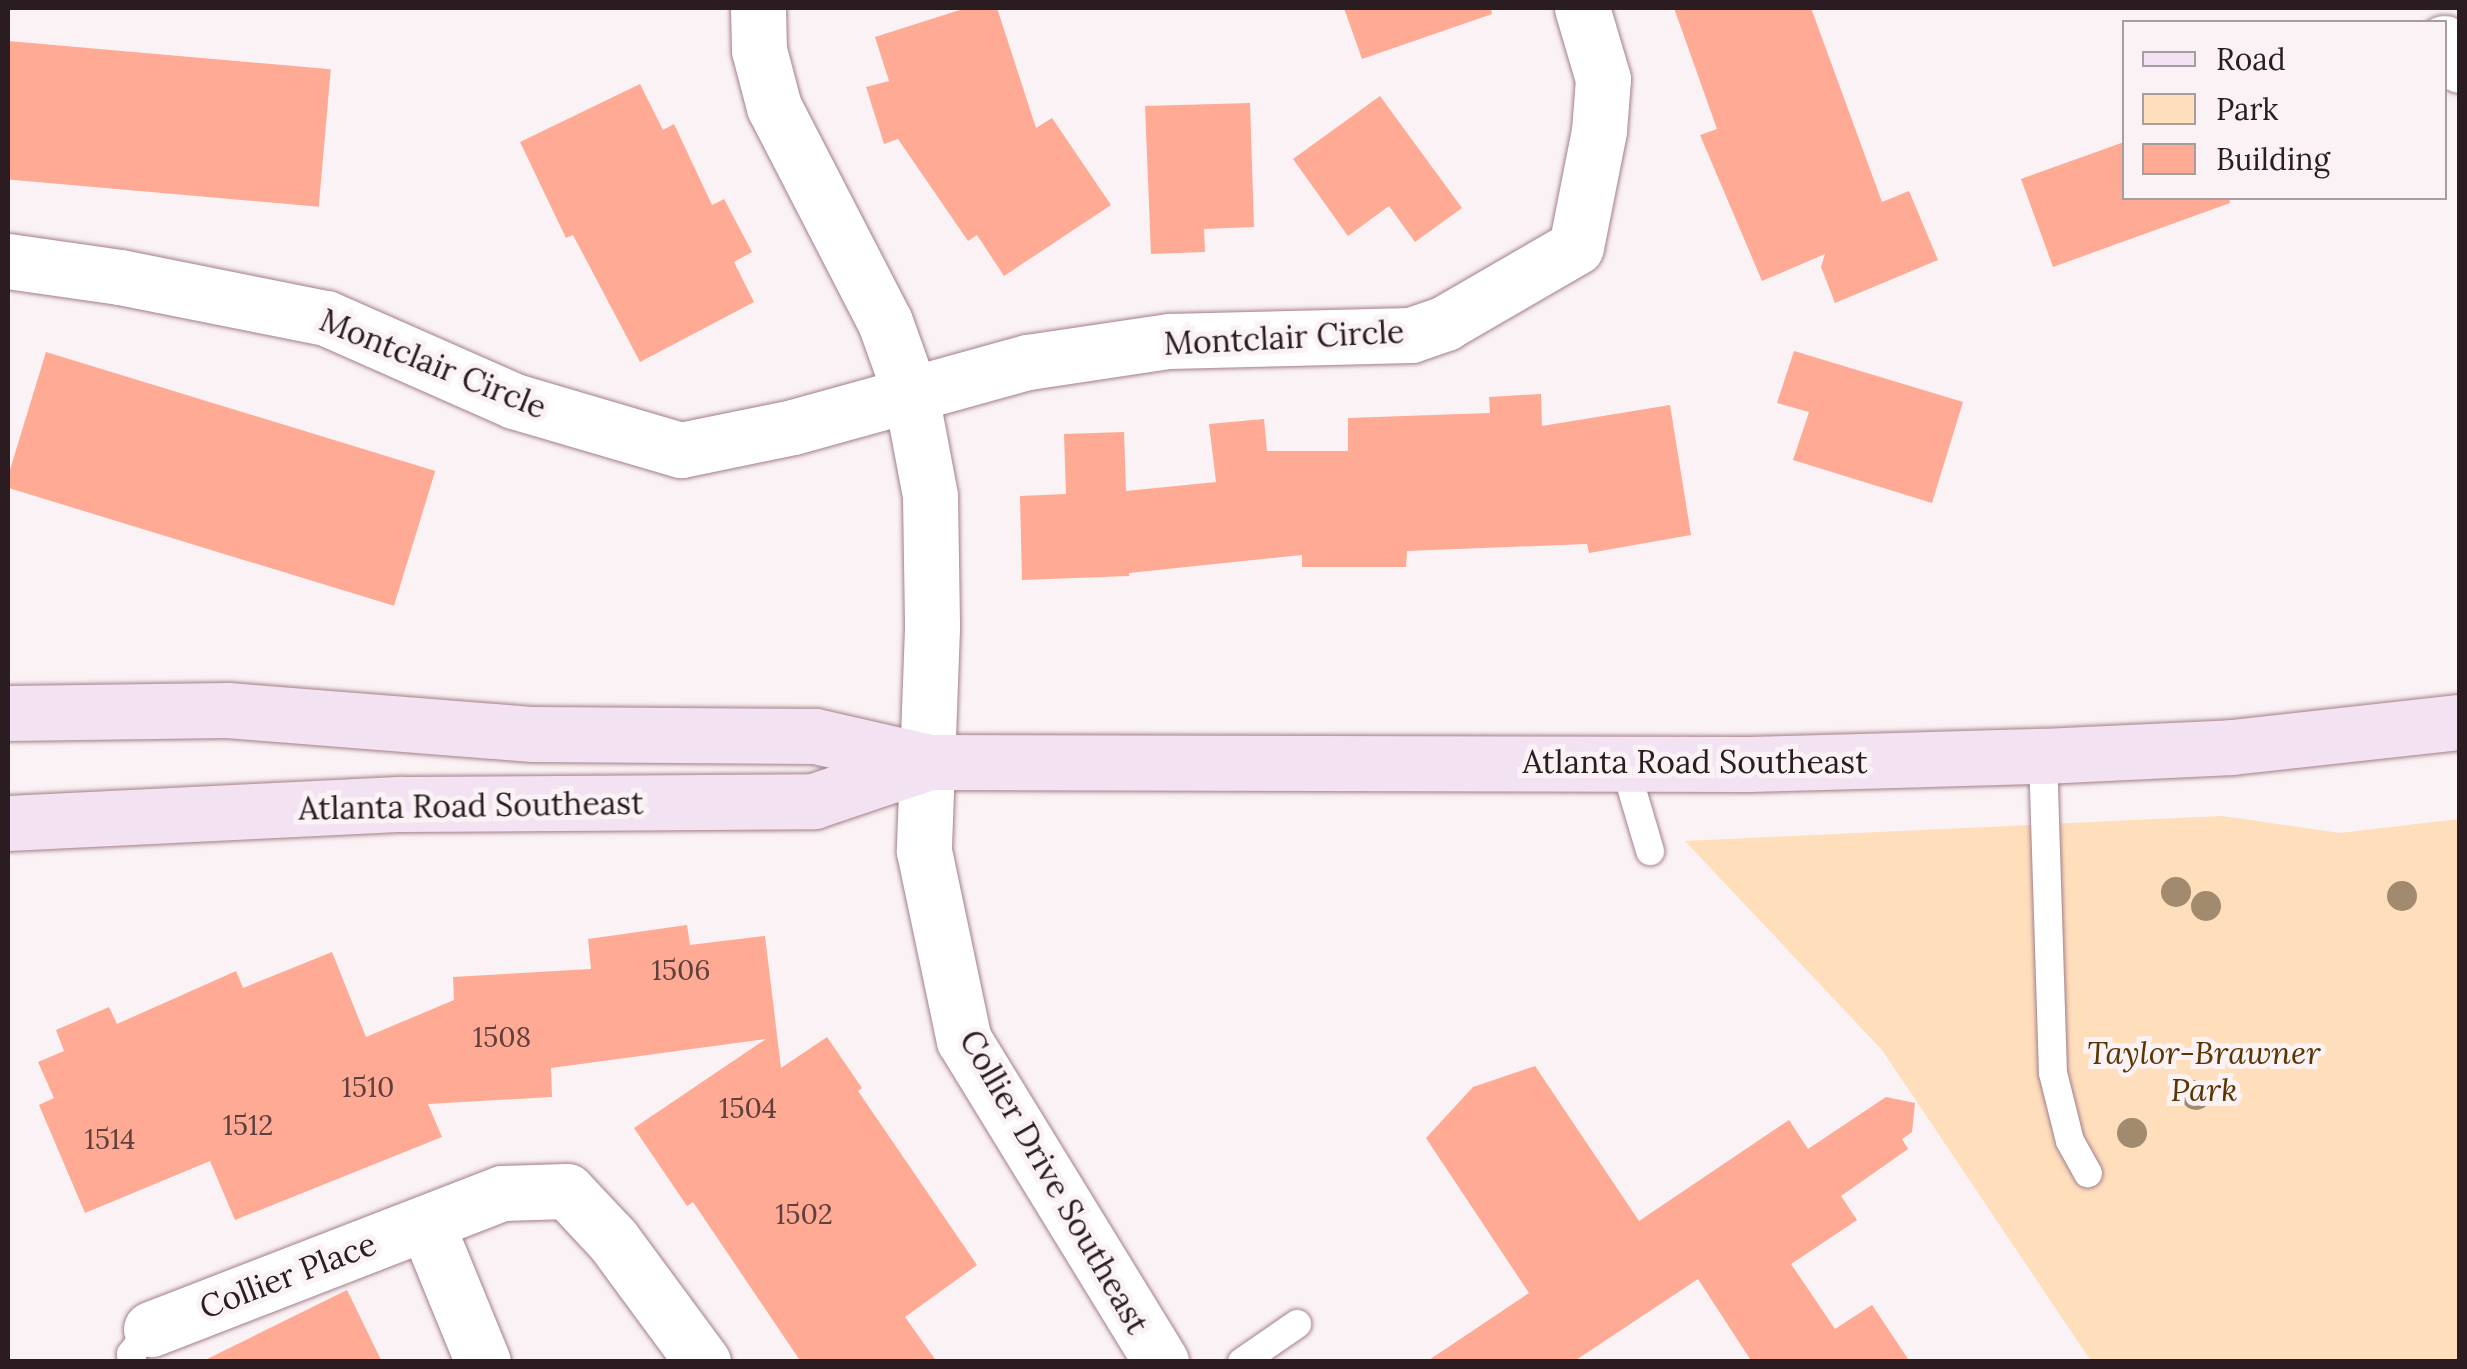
<!DOCTYPE html>
<html>
<head>
<meta charset="utf-8">
<style>
  body { margin:0 }
  #map { position:relative; width:2467px; height:1369px; overflow:hidden; background:#faf2f4; font-family:Lora,serif }
  div>[style] { position:absolute }
  .green>* { inset:0; background:#ffdebc }
  .building>* { inset:0; background:#feaa95; transform-origin:0 0 }
  .roads { filter:drop-shadow(0 0 2px #a37f89) drop-shadow(0 0 2px #a37f89) }
  .service>* { height:28px; margin:-14px; padding:0 14px; transform-origin:14px; border-radius:14px; background:#fff }
  .minor>* { height:55px; margin:-27.5px; padding:0 27.5px; transform-origin:27.5px; border-radius:27.5px; background:#fff }
  .secondary>* { height:55px; margin:-27.5px; padding:0 27.5px; transform-origin:27.5px; border-radius:27.5px; background:#f3e2f2 }
  .trees>* { width:30px; height:30px; margin:-15px; border-radius:50%; background:#a18a6e }
  span { translate:-50% -50%; white-space:nowrap; text-align:center; line-height:1.15; -webkit-text-stroke:10px #faf2f4; paint-order:stroke }
  .number-label { font-size:28px; color:#5f403d }
  .number-label span { -webkit-text-stroke-width:0 }
  .street-label { font-size:32px; color:#2a1c20 }
  .park-label { font-size:32px; color:#593500; font-style:italic }
  .frame { position:absolute; inset:0; border:10px solid #2a1c20; pointer-events:none }
  .legend { position:absolute; left:2122px; top:20px; width:325px; height:180px; box-sizing:border-box; background:#faf2f4; border:2px solid #a79c9f; margin:0; padding:12px 18px; list-style:none; font-size:30px; color:#2a1c20 }
  .legend li { display:flex; align-items:center; gap:20px; height:50px }
  .legend b { width:50px; border:2px solid #a79c9f }
</style>
</head>
<body>
<div id="map">
  <div class="green">
    <i style="clip-path:polygon(2222px 816px,2340px 833px,2459px 819px,2459px 1361px,2091px 1361px,1882px 1050px,1685px 841px)"></i>
  </div>
  <div class="building">
    <i style="clip-path:polygon(966px 8px,997px 8px,1036px 128px,1052px 118px,1111px 205px,1004px 276px,977px 235px,968px 241px,898px 139px,884px 144px,866px 87px,889px 81px,875px 37px)"></i>
    <i style="clip-path:polygon(1344px 8px,1491px 8px,1492px 14px,1362px 59px)"></i>
    <i style="clip-path:polygon(1674px 8px,1811px 8px,1882px 202px,1909px 191px,1938px 260px,1835px 303px,1821px 267px,1825px 254px,1762px 281px,1700px 135px,1717px 129px)"></i>
    <i style="left:8px;top:41px;width:324px;height:138px;rotate:5deg"></i>
    <i style="clip-path:polygon(640px 84px,663px 130px,674px 124px,712px 205px,724px 199px,752px 252px,734px 262px,754px 302px,640px 362px,573px 235px,566px 238px,520px 142px)"></i>
    <i style="clip-path:polygon(1380px 96px,1462px 208px,1415px 242px,1389px 206px,1348px 236px,1293px 159px)"></i>
    <i style="clip-path:polygon(1250px 103px,1254px 227px,1204px 229px,1205px 252px,1151px 254px,1145px 106px)"></i>
    <i style="clip-path:polygon(2124px 142px,2124px 198px,2229px 198px,2230px 203px,2053px 267px,2021px 179px)"></i>
    <i style="clip-path:polygon(1794px 351px,1963px 402px,1932px 503px,1793px 460px,1809px 412px,1777px 403px)"></i>
    <i style="left:46px;top:352px;width:407px;height:141px;rotate:17deg"></i>
    <i style="clip-path:polygon(1541px 394px,1542px 426px,1670px 405px,1691px 535px,1589px 553px,1587px 544px,1407px 551px,1406px 567px,1302px 567px,1302px 555px,1129px 573px,1129px 576px,1022px 580px,1020px 496px,1066px 494px,1064px 434px,1124px 432px,1126px 491px,1216px 482px,1209px 424px,1264px 419px,1267px 451px,1348px 451px,1348px 418px,1490px 413px,1489px 397px)"></i>
    <i style="clip-path:polygon(687px 925px,690px 945px,765px 936px,781px 1068px,827px 1037px,862px 1088px,858px 1091px,977px 1265px,905px 1317px,937px 1362px,801px 1362px,693px 1202px,687px 1206px,634px 1128px,766px 1039px,551px 1068px,552px 1097px,428px 1104px,442px 1137px,235px 1220px,210px 1161px,85px 1213px,39px 1105px,54px 1098px,38px 1062px,64px 1051px,56px 1030px,109px 1007px,117px 1024px,236px 971px,243px 988px,332px 952px,366px 1037px,454px 1000px,453px 977px,591px 969px,588px 939px)"></i>
    <i style="clip-path:polygon(1535px 1066px,1639px 1221px,1789px 1120px,1808px 1149px,1886px 1097px,1915px 1103px,1912px 1132px,1902px 1139px,1908px 1149px,1841px 1196px,1857px 1220px,1791px 1264px,1835px 1329px,1872px 1305px,1910px 1362px,1752px 1362px,1698px 1279px,1573px 1362px,1426px 1362px,1529px 1293px,1426px 1138px,1473px 1087px)"></i>
    <i style="clip-path:polygon(347px 1290px,382px 1362px,201px 1362px)"></i>
  </div>
  <div class="roads">
    <div class="service">
      <i style="left:2043px;top:756px;width:317px;rotate:88.2deg"></i>
      <i style="left:2053px;top:1073px;width:70px;rotate:76deg"></i>
      <i style="left:2070px;top:1141px;width:37px;rotate:61deg"></i>
      <i style="left:1624px;top:763px;width:92px;rotate:73.5deg"></i>
      <i style="left:132px;top:1362px;width:8px;rotate:-97deg"></i>
      <i style="left:131px;top:1354px;width:32px;rotate:-51deg"></i>
      <i style="left:1242px;top:1362px;width:67px;rotate:-34.6deg"></i>
    </div>
    <div class="minor">
      <i style="left:758px;top:8px;width:42px;rotate:88.6deg"></i>
      <i style="left:759px;top:50px;width:59px;rotate:75.3deg"></i>
      <i style="left:774px;top:107px;width:242px;rotate:62.7deg"></i>
      <i style="left:885px;top:322px;width:77px;rotate:70.4deg"></i>
      <i style="left:911px;top:395px;width:103px;rotate:79.3deg"></i>
      <i style="left:930px;top:496px;width:132px;rotate:89.1deg"></i>
      <i style="left:932px;top:628px;width:223px;rotate:92.1deg"></i>
      <i style="left:924px;top:851px;width:193px;rotate:78.1deg"></i>
      <i style="left:964px;top:1040px;width:377px;rotate:58.5deg"></i>
      <i style="left:2444px;top:43px;width:27px;rotate:54deg"></i>
      <i style="left:8px;top:261px;width:113px;rotate:8.1deg"></i>
      <i style="left:120px;top:277px;width:210px;rotate:11.3deg"></i>
      <i style="left:326px;top:318px;width:206px;rotate:23.8deg"></i>
      <i style="left:514px;top:401px;width:174px;rotate:16.4deg"></i>
      <i style="left:681px;top:450px;width:114px;rotate:-11.6deg"></i>
      <i style="left:793px;top:427px;width:244px;rotate:-15.5deg"></i>
      <i style="left:1028px;top:362px;width:143px;rotate:-8.5deg"></i>
      <i style="left:1169px;top:341px;width:242px;rotate:-1.4deg"></i>
      <i style="left:1411px;top:335px;width:36px;rotate:-19deg"></i>
      <i style="left:1445px;top:323px;width:151px;rotate:-30.1deg"></i>
      <i style="left:1576px;top:247px;width:118px;rotate:-78.8deg"></i>
      <i style="left:1599px;top:131px;width:52px;rotate:-85.6deg"></i>
      <i style="left:1603px;top:79px;width:74px;rotate:-106.5deg"></i>
      <i style="left:426px;top:1223px;width:150px;rotate:67.7deg"></i>
      <i style="left:151px;top:1329px;width:376px;rotate:-21.2deg"></i>
      <i style="left:502px;top:1193px;width:65px;rotate:-1.8deg"></i>
      <i style="left:567px;top:1191px;width:67px;rotate:46.8deg"></i>
      <i style="left:613px;top:1240px;width:152px;rotate:53.6deg"></i>
    </div>
    <div class="secondary">
      <i style="left:8px;top:713px;width:219px;rotate:-0.8deg"></i>
      <i style="left:227px;top:710px;width:307px;rotate:4.5deg"></i>
      <i style="left:533px;top:734px;width:282px;rotate:0.4deg"></i>
      <i style="left:815px;top:736px;width:117px;rotate:12.8deg"></i>
      <i style="left:929px;top:762px;width:820px;rotate:0.14deg"></i>
      <i style="left:1749px;top:764px;width:294px;rotate:-1.6deg"></i>
      <i style="left:2043px;top:756px;width:189px;rotate:-2.7deg"></i>
      <i style="left:2232px;top:747px;width:229px;rotate:-6.3deg"></i>
      <i style="left:8px;top:823px;width:395px;rotate:-2.8deg"></i>
      <i style="left:403px;top:804px;width:411px;rotate:-0.4deg"></i>
      <i style="left:814px;top:801px;width:121px;rotate:-18.7deg"></i>
    </div>
  </div>
  <div class="trees">
    <i style="left:2176px;top:892px"></i>
    <i style="left:2402px;top:896px"></i>
    <i style="left:2206px;top:906px"></i>
    <i style="left:2196px;top:1095px"></i>
    <i style="left:2132px;top:1133px"></i>
  </div>
  <div class="number-label">
    <span style="left:681px;top:970px">1506</span>
    <span style="left:502px;top:1037px">1508</span>
    <span style="left:368px;top:1087px">1510</span>
    <span style="left:748px;top:1108px">1504</span>
    <span style="left:248px;top:1125px">1512</span>
    <span style="left:110px;top:1139px">1514</span>
    <span style="left:804px;top:1214px">1502</span>
  </div>
  <div class="street-label">
    <span style="left:1284px;top:338px;rotate:-3deg">Montclair Circle</span>
    <span style="left:433px;top:364px;rotate:22deg">Montclair Circle</span>
    <span style="left:1695px;top:762px">Atlanta Road Southeast</span>
    <span style="left:471px;top:806px;rotate:-1deg">Atlanta Road Southeast</span>
    <span style="left:1054px;top:1182px;rotate:60deg">Collier Drive Southeast</span>
    <span style="left:288px;top:1276px;rotate:-21deg">Collier Place</span>
  </div>
  <div class="park-label">
    <span style="left:2204px;top:1072px">Taylor-Brawner<br>Park</span>
  </div>
  <div class="frame"></div>
  <ul class="legend">
  <li><b style="height:12px;background:#f3e2f2"></b>Road</li>
  <li><b style="height:28px;background:#ffdebc"></b>Park</li>
  <li><b style="height:28px;background:#feaa95"></b>Building</li>
  </ul>
</div>
</body>
</html>
